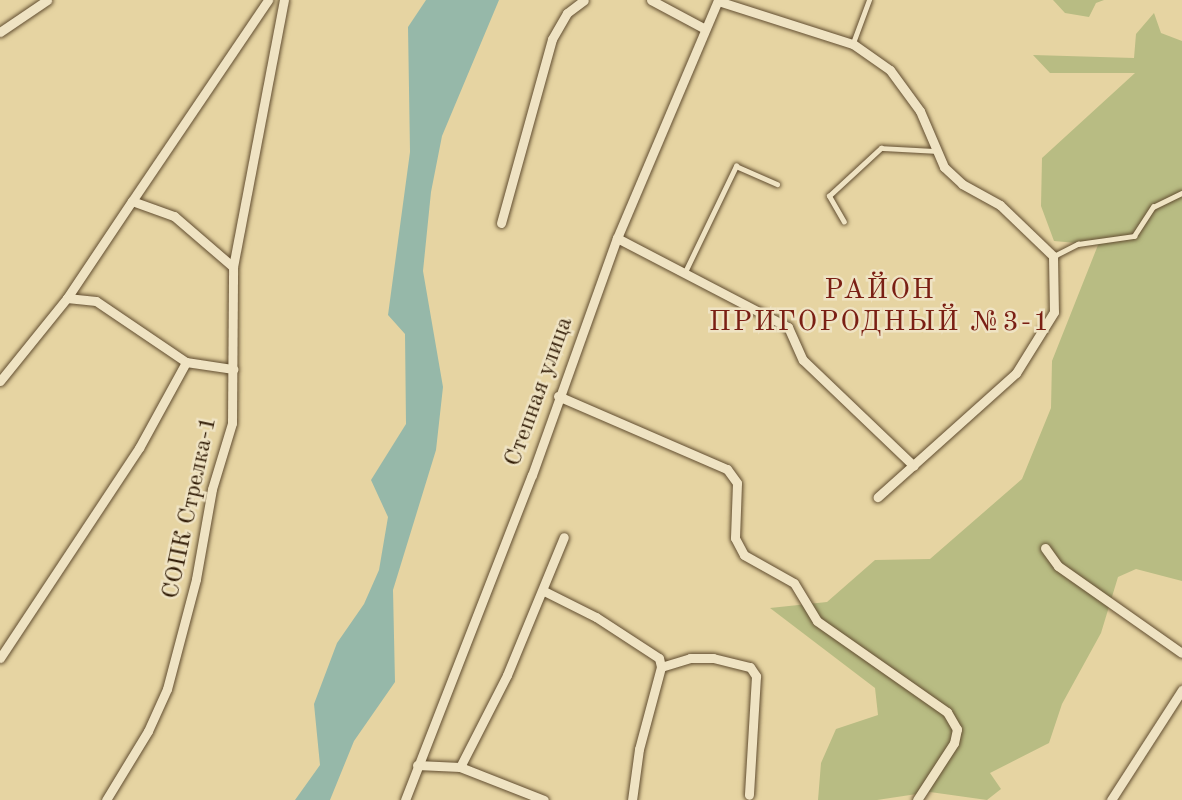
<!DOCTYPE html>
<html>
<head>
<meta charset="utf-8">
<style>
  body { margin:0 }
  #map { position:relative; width:1182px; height:800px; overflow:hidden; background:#e6d4a2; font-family:"Old Standard TT",serif }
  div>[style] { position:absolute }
  .green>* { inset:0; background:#b8bc83 }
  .water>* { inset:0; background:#96b8a9 }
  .roads { filter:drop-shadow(0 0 2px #614d30) drop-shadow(0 0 2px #614d30) }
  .service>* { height:4.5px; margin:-2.25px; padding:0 2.25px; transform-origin:2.25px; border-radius:2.25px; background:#efe3c3 }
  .minor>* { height:9px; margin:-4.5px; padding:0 4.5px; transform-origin:4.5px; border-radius:4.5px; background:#efe3c3 }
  span { translate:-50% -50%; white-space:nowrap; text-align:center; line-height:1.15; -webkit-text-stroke:5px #efe3c3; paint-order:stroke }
  .street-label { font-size:24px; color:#35200a }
  .quarter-label { font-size:28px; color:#7a1f14; letter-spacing:2px }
</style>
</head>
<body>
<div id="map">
  <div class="green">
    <i style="clip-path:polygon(1053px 0,1104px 0,1096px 3px,1089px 17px,1065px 13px)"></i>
    <i style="clip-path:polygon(1154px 13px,1161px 33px,1182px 41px,1182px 581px,1136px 569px,1118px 577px,1101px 633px,1062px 704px,1049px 743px,990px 773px,1001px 789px,987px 800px,930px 792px,877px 800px,818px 800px,821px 763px,836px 729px,878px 715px,875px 688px,770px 608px,827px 602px,875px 560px,930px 559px,1022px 479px,1051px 408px,1052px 361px,1098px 245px,1054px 241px,1041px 206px,1042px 158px,1135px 73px,1050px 73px,1033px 55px,1134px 58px,1136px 34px)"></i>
  </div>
  <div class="water">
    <i style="clip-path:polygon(426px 0,499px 0,442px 136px,431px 192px,423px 271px,443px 387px,436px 450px,393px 590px,395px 682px,354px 741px,330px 800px,295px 800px,320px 765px,314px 704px,337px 643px,364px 604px,379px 570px,388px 517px,371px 480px,406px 424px,405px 334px,388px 315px,410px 152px,408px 27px)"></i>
  </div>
  <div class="roads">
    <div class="service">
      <i style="left:853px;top:43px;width:46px;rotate:-69.6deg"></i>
      <i style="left:844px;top:222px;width:30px;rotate:-120deg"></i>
      <i style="left:829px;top:196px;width:71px;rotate:-42.7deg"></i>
      <i style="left:881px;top:148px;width:55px;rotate:3.1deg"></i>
      <i style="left:1054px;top:256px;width:27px;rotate:-27deg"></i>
      <i style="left:1078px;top:244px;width:57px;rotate:-8.1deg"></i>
      <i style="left:1134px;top:236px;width:35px;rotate:-57deg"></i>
      <i style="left:1153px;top:207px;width:32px;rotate:-26deg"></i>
      <i style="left:685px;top:272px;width:118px;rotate:-64.3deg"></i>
      <i style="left:736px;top:166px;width:45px;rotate:23.7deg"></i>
    </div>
    <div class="minor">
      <i style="left:651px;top:0;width:61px;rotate:28.2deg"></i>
      <i style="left:718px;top:1px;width:142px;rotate:17.7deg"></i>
      <i style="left:853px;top:44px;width:45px;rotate:35.1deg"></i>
      <i style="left:890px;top:70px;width:51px;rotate:53.8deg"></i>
      <i style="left:920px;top:111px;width:61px;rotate:66.8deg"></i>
      <i style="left:944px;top:167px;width:25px;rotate:43deg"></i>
      <i style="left:962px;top:184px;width:43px;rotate:28.9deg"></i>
      <i style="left:1000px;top:205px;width:74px;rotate:43.9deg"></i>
      <i style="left:1053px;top:256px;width:56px;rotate:89deg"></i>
      <i style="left:1054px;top:312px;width:72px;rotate:121.9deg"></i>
      <i style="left:1016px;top:373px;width:186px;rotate:138.1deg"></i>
      <i style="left:0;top:32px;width:57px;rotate:-34.2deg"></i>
      <i style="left:132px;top:201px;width:243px;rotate:-55.9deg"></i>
      <i style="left:501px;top:223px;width:191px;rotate:-74.5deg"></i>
      <i style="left:552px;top:39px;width:30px;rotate:-60deg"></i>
      <i style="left:567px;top:13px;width:21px;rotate:-37deg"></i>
      <i style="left:617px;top:238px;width:193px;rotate:27.5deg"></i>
      <i style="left:788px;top:327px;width:36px;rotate:66deg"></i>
      <i style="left:803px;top:360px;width:153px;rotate:43.7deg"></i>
      <i style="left:67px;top:298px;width:29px;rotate:6deg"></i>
      <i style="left:96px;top:301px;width:109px;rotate:34.1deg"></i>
      <i style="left:0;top:381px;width:107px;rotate:-51.1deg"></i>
      <i style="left:67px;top:298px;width:117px;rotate:-56.2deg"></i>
      <i style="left:132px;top:201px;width:45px;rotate:19.7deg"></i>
      <i style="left:174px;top:216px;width:78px;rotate:40.8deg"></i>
      <i style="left:558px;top:396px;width:184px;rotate:23.4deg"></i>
      <i style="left:727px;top:469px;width:17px;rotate:54deg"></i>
      <i style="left:737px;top:483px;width:55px;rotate:92.1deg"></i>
      <i style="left:735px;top:538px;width:19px;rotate:62deg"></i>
      <i style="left:744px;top:555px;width:57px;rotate:29.2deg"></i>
      <i style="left:794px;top:583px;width:44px;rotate:58.8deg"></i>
      <i style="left:817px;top:621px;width:159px;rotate:35deg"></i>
      <i style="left:947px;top:712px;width:20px;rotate:60deg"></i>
      <i style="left:957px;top:729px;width:14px;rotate:102deg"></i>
      <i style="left:954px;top:743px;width:68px;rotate:123deg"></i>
      <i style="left:1045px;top:548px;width:22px;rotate:54deg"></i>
      <i style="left:1058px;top:566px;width:151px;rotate:35.1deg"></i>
      <i style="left:544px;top:591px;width:58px;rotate:26.6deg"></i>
      <i style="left:596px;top:617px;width:75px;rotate:33.1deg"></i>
      <i style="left:659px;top:658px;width:9px;rotate:77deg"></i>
      <i style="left:661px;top:667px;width:85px;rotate:105deg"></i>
      <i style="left:639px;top:749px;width:51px;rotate:97.8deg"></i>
      <i style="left:0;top:658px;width:252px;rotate:-56.5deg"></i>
      <i style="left:139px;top:448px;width:98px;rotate:-61.3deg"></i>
      <i style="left:186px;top:362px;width:48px;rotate:8.5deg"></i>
      <i style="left:661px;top:667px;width:30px;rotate:-17deg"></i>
      <i style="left:690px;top:658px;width:23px"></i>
      <i style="left:713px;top:658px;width:38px;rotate:14deg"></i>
      <i style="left:750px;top:667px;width:11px;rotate:56deg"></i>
      <i style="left:756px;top:676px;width:119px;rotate:93.4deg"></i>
      <i style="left:417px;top:765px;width:43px;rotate:2.7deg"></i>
      <i style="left:460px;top:767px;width:90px;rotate:21.4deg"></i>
      <i style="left:460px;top:767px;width:103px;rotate:-62.9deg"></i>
      <i style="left:507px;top:675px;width:149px;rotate:-67.6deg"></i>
      <i style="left:106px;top:800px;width:81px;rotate:-58.7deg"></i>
      <i style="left:148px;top:731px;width:46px;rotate:-65.7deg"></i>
      <i style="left:167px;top:689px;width:114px;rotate:-75.2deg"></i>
      <i style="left:196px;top:579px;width:91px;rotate:-79.9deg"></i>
      <i style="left:212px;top:489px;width:69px;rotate:-73.1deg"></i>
      <i style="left:232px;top:423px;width:156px;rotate:-89.6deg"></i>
      <i style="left:233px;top:267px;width:272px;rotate:-79.2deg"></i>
      <i style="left:405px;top:800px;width:349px;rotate:-68.7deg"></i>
      <i style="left:532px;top:475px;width:252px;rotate:-70.3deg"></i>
      <i style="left:617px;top:238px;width:259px;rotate:-67deg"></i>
      <i style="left:1111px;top:800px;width:131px;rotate:-57.2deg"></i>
    </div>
  </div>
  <div class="street-label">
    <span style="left:540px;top:392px;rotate:-70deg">Степная улица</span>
    <span style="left:191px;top:508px;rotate:-78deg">СОПК Стрелка-1</span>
  </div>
  <div class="quarter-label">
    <span style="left:880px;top:307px">РАЙОН<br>ПРИГОРОДНЫЙ №3-1</span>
  </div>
</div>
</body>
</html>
